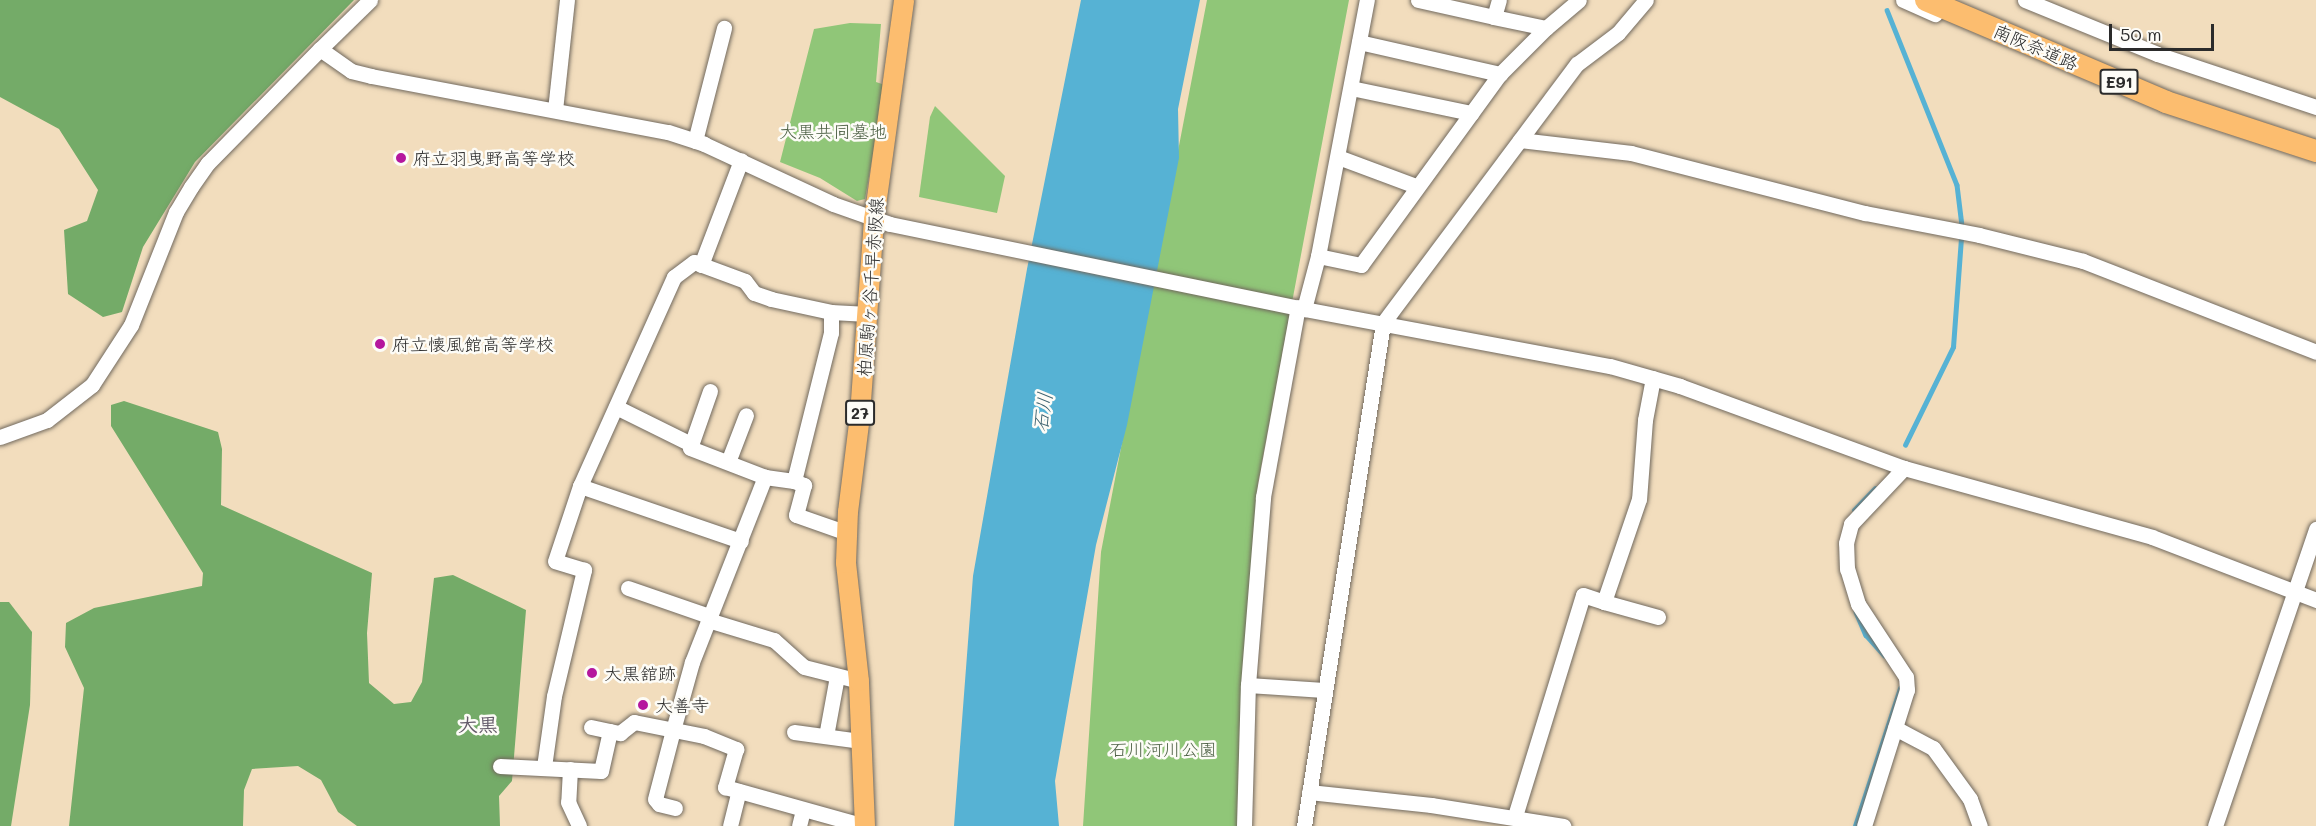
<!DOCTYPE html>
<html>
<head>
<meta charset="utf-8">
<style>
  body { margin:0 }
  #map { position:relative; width:2316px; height:826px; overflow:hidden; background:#f2ddbd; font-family:Mali,"Klee One",sans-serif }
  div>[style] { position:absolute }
  .green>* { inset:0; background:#90c678 }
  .forest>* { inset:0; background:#74ab68 }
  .water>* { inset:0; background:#56b2d4 }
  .stream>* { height:4.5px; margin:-2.25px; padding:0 2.25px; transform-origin:2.25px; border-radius:2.25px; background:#56b2d4 }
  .roads { filter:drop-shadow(0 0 2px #71695e) drop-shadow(0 0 2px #71695e) }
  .minor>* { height:15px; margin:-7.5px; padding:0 7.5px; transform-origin:7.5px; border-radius:7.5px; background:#fff }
  .major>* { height:20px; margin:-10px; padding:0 10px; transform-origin:10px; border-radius:10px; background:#fcbd6f }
  .highway>* { height:22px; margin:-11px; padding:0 11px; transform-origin:11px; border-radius:11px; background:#fcbd6f }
  .dots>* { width:16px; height:16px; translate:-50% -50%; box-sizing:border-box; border:3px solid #fdfcf7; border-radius:50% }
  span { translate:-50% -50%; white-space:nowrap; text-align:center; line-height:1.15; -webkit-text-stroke:5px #fdfcf7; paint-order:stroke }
  .shield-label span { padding:2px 4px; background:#fdfcf7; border:2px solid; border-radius:4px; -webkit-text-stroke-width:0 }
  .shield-label { font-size:16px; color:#2b2b2b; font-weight:700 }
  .street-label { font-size:18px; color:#2b2b2b }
  .park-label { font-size:18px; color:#4e6146 }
  .poi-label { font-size:18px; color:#2b2b2b }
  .left { translate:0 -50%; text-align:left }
  .water-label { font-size:20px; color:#3c616f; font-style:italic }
  .neighbourhood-label { font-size:20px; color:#655c6b; font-weight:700 }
  .scale { position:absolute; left:2109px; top:24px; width:105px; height:27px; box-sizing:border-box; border:3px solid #2b2b2b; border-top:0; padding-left:8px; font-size:18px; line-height:21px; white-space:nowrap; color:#2b2b2b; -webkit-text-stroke:4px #fdfcf7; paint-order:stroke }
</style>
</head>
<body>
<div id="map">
  <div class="green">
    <i style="clip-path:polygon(1207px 0,1349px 0,1258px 483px,1240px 725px,1237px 826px,1083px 826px,1101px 552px)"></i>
    <i style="clip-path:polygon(850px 23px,881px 24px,876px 82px,885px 85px,865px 199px,857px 201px,820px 178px,780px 162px,814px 29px)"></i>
    <i style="clip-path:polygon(935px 106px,1005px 176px,997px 213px,919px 197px,930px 117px)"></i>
  </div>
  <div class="forest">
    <i style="clip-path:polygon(0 0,354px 0,195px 162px,143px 247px,122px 312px,103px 317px,68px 294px,64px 230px,87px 221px,98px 190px,59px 129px,0 97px)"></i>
    <i style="clip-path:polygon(124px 401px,218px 432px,222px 449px,221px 505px,372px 573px,367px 633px,369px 683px,394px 704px,411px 702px,422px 682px,434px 578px,453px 575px,526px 610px,512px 781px,499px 796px,500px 826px,357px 826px,338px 812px,321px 780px,298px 766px,252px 769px,244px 790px,243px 826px,69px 826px,84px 688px,65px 647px,66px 623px,94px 608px,202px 586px,203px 573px,111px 426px,111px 405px)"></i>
    <i style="clip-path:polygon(0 602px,9px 602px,32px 632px,30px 705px,11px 826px,0 826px)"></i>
  </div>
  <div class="water">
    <i style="clip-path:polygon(1081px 0,1200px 0,1178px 109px,1179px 158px,1127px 425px,1096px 545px,1055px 781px,1059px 826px,954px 826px,973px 576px,1027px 269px)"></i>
  </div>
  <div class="stream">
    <i style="left:1887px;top:10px;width:188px;rotate:68.2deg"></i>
    <i style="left:1957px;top:185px;width:38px;rotate:83deg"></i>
    <i style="left:1905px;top:445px;width:109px;rotate:-63.9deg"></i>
    <i style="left:1953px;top:347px;width:108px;rotate:-85.8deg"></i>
    <i style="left:1854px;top:510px;width:30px;rotate:-46deg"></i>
    <i style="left:1856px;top:612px;width:25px;rotate:67deg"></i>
    <i style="left:1866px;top:635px;width:27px;rotate:48deg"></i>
    <i style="left:1855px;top:826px;width:145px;rotate:-71.9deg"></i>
  </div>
  <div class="roads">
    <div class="minor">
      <i style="left:1418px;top:0;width:78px;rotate:12.6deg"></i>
      <i style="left:1903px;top:0;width:35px;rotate:24deg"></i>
      <i style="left:2025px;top:0;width:143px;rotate:22.2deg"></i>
      <i style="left:2157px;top:54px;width:168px;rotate:18.4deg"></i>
      <i style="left:1546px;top:28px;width:43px;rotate:-40.3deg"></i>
      <i style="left:1359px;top:42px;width:145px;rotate:12.8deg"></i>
      <i style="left:320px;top:49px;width:70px;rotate:-44.4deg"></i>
      <i style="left:1351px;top:88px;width:123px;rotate:11.8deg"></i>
      <i style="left:555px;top:110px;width:111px;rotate:-83.8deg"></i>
      <i style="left:1520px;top:140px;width:112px;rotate:6.7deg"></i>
      <i style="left:1631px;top:153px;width:242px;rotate:14.4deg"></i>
      <i style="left:1865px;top:213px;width:116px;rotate:10.9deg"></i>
      <i style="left:1979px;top:235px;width:107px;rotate:14deg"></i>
      <i style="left:2083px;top:261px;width:250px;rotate:21.3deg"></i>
      <i style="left:695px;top:141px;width:117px;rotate:-75.6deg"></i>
      <i style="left:1338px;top:157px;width:83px;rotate:20.4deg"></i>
      <i style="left:1318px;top:256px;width:44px;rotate:11.8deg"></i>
      <i style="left:1361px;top:265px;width:236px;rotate:-54deg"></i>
      <i style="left:1500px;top:74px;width:65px;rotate:-45deg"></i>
      <i style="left:1546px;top:28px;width:53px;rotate:-168.1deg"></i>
      <i style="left:1494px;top:17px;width:18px;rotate:-74deg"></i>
      <i style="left:701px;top:265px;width:112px;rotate:-69.1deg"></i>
      <i style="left:1304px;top:309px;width:55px;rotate:-75.2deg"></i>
      <i style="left:1318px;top:256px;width:261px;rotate:-79.2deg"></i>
      <i style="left:1653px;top:378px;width:43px;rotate:100.8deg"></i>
      <i style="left:1645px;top:420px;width:79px;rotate:94.3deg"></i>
      <i style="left:1639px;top:499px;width:109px;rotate:108.8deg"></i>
      <i style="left:1604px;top:602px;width:56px;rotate:15.5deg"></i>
      <i style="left:710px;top:391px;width:60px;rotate:109.3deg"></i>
      <i style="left:690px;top:448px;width:80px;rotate:21.1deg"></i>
      <i style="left:765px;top:477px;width:29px;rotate:8deg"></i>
      <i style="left:794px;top:481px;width:153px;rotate:-76deg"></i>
      <i style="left:831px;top:333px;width:21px;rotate:-90deg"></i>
      <i style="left:616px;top:407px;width:84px;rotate:26.3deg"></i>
      <i style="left:0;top:437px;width:50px;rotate:-19.9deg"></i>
      <i style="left:47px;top:420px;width:57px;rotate:-37.9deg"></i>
      <i style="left:92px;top:385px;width:72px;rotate:-57deg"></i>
      <i style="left:131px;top:325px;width:122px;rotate:-68.3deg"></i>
      <i style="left:176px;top:212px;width:29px;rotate:-59deg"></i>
      <i style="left:191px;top:187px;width:29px;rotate:-55deg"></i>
      <i style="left:208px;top:163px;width:160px;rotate:-45.5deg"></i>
      <i style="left:320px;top:49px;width:38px;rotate:35deg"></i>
      <i style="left:351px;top:71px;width:21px;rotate:14deg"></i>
      <i style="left:371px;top:76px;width:302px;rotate:10.7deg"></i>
      <i style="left:668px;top:132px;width:38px;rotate:18deg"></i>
      <i style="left:704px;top:144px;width:142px;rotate:24.9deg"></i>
      <i style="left:833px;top:204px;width:60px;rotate:19.3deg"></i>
      <i style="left:890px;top:224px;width:423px;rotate:11.6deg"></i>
      <i style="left:1304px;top:309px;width:311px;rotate:10.6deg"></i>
      <i style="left:1610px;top:366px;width:73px;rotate:15.9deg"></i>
      <i style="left:1680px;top:386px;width:239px;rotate:20.1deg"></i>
      <i style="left:1904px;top:468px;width:257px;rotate:15.5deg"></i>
      <i style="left:2152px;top:537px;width:176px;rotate:21deg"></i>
      <i style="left:728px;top:462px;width:50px;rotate:-69deg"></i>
      <i style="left:794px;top:481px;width:11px;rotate:22deg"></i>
      <i style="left:804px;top:485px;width:31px;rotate:105deg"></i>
      <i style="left:796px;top:515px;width:54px;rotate:19.4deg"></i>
      <i style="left:580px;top:486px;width:170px;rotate:18.9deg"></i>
      <i style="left:628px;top:588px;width:86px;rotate:19.1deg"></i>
      <i style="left:708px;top:620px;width:69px;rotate:16.9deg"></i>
      <i style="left:774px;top:640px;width:40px;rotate:42deg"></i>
      <i style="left:804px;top:667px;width:57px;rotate:14.3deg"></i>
      <i style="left:1248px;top:685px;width:76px;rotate:3.8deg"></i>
      <i style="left:591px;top:727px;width:30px;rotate:12deg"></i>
      <i style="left:620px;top:733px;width:18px;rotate:-38deg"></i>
      <i style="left:634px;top:722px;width:71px;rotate:11.3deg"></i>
      <i style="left:704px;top:736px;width:35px;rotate:22deg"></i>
      <i style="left:736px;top:749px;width:40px;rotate:106deg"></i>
      <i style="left:725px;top:787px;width:145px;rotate:15.6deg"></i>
      <i style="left:1895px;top:728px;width:43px;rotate:27.8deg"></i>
      <i style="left:1933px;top:748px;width:63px;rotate:54deg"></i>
      <i style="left:1970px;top:799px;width:29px;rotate:70deg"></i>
      <i style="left:794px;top:732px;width:68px;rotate:7.7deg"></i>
      <i style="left:826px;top:736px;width:61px;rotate:-79.6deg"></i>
      <i style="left:500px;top:766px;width:101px;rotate:2.8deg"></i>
      <i style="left:601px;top:771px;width:41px;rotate:-77.3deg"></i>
      <i style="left:544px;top:767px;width:72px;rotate:-82deg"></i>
      <i style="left:554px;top:696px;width:130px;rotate:-76.6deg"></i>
      <i style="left:584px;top:570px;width:30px;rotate:-163deg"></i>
      <i style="left:555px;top:561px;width:79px;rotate:-71.6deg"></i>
      <i style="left:580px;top:486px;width:229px;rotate:-65.8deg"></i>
      <i style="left:674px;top:277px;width:25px;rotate:-37deg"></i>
      <i style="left:694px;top:262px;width:54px;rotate:20.4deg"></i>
      <i style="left:745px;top:281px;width:15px;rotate:53deg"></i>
      <i style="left:754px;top:293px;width:18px;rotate:19deg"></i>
      <i style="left:771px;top:299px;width:61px;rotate:12.2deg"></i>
      <i style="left:831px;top:312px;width:37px;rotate:3deg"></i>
      <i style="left:570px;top:769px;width:33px;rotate:93deg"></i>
      <i style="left:568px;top:802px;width:26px;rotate:65deg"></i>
      <i style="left:1309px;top:792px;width:123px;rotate:6.1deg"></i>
      <i style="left:1431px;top:805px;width:134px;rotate:9deg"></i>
      <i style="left:675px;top:808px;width:16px;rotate:-166deg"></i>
      <i style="left:659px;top:804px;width:6px;rotate:-129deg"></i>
      <i style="left:655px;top:799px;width:71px;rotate:-75.4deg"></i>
      <i style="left:673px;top:730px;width:71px;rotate:-74.4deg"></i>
      <i style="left:692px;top:662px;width:199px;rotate:-68.5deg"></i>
      <i style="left:1515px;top:816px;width:231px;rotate:-72.9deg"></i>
      <i style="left:1583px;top:595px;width:22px;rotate:18deg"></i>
      <i style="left:730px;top:826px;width:36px;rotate:-76deg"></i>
      <i style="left:799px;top:826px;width:16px;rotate:-76deg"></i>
      <i style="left:1244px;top:826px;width:141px;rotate:-88.4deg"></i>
      <i style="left:1248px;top:685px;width:189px;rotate:-85.4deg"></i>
      <i style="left:1263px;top:497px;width:193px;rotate:-79.6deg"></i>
      <i style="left:1304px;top:826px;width:509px;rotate:-81.07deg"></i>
      <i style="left:1383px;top:323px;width:324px;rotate:-53.2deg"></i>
      <i style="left:1577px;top:64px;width:51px;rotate:-37.1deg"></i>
      <i style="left:1618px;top:33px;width:43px;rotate:-49.7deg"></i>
      <i style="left:1864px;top:826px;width:143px;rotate:-72.5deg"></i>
      <i style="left:1907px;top:690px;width:13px;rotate:-94deg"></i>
      <i style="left:1906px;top:677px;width:87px;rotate:-123.3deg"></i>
      <i style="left:1858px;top:604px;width:37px;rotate:-107deg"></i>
      <i style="left:1847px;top:569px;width:26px;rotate:-92deg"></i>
      <i style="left:1846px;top:543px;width:20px;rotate:-75deg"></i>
      <i style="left:1851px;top:524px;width:77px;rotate:-46.6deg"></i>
      <i style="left:2215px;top:826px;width:314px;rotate:-71.2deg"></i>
    </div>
    <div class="major">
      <i style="left:865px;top:826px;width:145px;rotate:-92.4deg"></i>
      <i style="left:859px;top:681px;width:119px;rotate:-96.3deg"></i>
      <i style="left:846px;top:563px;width:51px;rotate:-87.8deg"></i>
      <i style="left:848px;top:512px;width:98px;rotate:-82.9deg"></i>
      <i style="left:860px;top:415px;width:196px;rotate:-85.9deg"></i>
      <i style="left:874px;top:220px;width:222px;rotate:-82.2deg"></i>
    </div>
    <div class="highway">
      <i style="left:1926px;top:0;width:261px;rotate:23deg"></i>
      <i style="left:2166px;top:102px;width:158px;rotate:18.1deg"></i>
    </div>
  </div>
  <div class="dots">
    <i style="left:401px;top:158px;background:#b5179e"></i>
    <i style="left:380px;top:344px;background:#b5179e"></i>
    <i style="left:592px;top:673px;background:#b5179e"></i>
    <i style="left:643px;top:705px;background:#b5179e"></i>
  </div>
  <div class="shield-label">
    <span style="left:2119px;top:82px">E91</span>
    <span style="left:860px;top:413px">27</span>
  </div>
  <div class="street-label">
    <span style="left:2036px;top:47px;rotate:23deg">南阪奈道路</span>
    <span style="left:870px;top:287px;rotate:-86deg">柏原駒ヶ谷千早赤阪線</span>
  </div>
  <div class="park-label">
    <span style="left:833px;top:131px">大黒共同墓地</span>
    <span style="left:1163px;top:749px">石川河川公園</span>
  </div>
  <div class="poi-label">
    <span class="left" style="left:413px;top:158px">府立羽曳野高等学校</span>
    <span class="left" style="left:392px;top:344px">府立懐風館高等学校</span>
    <span class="left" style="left:604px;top:673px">大黒舘跡</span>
    <span class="left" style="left:655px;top:705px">大善寺</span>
  </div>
  <div class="water-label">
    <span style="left:1042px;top:412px;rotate:-82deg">石川</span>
  </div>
  <div class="neighbourhood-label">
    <span style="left:478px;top:724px">大黒</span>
  </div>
  <div class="scale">50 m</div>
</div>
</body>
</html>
